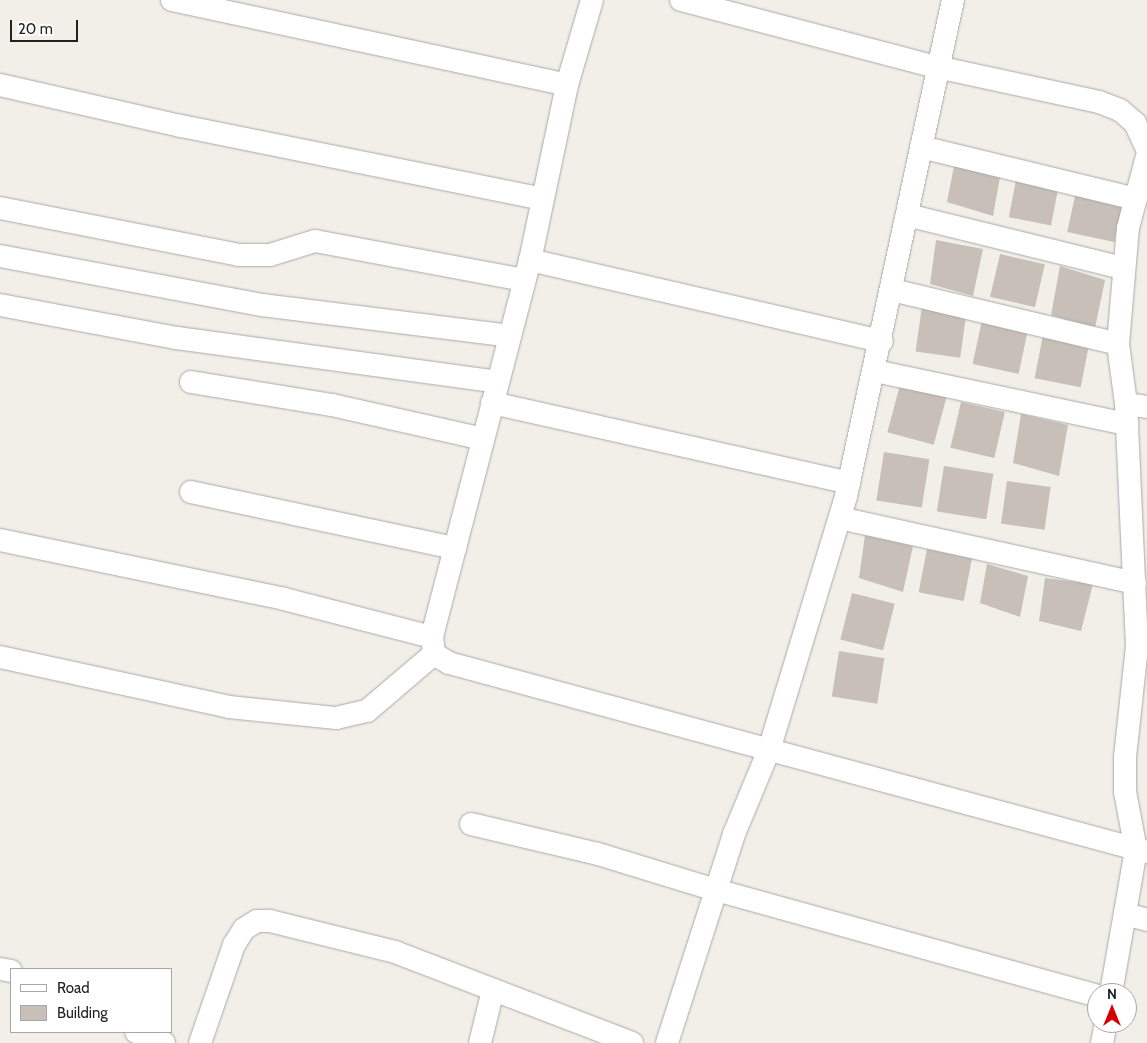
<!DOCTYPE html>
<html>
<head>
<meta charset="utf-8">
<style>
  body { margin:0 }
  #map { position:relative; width:1147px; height:1043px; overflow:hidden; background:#f2efe9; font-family:Cabin,sans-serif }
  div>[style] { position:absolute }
  .building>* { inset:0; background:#c7bfb8; transform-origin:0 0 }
  .roads { filter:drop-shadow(0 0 1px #a9a9a9) drop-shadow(0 0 1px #a9a9a9) }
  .street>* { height:22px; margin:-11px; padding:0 11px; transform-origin:11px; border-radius:11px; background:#fff }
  span { translate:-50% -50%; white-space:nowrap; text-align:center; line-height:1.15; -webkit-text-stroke:4px #fff; paint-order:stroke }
  .legend { position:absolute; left:10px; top:968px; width:162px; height:65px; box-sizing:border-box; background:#fff; border:1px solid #a7a7a7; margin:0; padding:6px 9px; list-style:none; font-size:15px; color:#222 }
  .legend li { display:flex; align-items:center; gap:10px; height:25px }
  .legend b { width:25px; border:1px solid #a7a7a7 }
  .north { position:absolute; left:1087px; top:983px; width:50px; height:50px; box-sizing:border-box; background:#fff; border:1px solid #a7a7a7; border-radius:50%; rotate:0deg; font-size:14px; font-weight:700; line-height:20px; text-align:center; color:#222 }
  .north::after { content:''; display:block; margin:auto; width:18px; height:22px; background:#d40000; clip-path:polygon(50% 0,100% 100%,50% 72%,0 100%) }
  .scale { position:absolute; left:10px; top:20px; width:68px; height:22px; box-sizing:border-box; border:2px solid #222; border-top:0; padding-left:6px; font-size:15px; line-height:18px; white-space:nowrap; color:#222; -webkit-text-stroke:4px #fff; paint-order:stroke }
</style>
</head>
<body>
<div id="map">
  <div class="building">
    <i style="clip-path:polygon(955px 161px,1002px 166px,993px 216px,947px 202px)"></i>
    <i style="left:1017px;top:175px;width:43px;height:43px;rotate:11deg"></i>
    <i style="left:1076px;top:191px;width:48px;height:42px;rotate:12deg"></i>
    <i style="clip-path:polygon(936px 240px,983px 249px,973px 296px,930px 284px)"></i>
    <i style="left:1000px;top:254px;width:46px;height:44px;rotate:13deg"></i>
    <i style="clip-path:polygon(1060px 266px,1105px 280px,1095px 328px,1051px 315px)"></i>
    <i style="left:922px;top:306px;width:45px;height:46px;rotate:8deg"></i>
    <i style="left:982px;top:320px;width:47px;height:45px;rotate:12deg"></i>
    <i style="left:1043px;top:335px;width:47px;height:44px;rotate:11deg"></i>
    <i style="left:900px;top:385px;width:48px;height:49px;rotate:15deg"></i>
    <i style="left:961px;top:402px;width:45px;height:47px;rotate:13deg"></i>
    <i style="clip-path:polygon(1021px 414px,1068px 425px,1059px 476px,1013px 463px)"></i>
    <i style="left:884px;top:452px;width:46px;height:49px;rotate:9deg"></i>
    <i style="left:944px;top:466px;width:50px;height:46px;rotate:9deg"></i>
    <i style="left:1007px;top:481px;width:44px;height:43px;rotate:8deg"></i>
    <i style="clip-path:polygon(865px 535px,913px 546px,903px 592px,859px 578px)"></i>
    <i style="left:927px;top:549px;width:46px;height:44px;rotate:11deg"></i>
    <i style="clip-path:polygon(987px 564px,1028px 576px,1020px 617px,980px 603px)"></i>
    <i style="clip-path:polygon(1045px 578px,1093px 584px,1081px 631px,1039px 621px)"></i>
    <i style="left:852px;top:593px;width:44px;height:48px;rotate:14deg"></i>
    <i style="left:839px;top:651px;width:46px;height:46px;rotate:9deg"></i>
  </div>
  <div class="roads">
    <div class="street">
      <i style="left:172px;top:0;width:404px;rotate:12.1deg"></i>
      <i style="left:592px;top:0;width:89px;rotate:106.4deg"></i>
      <i style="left:567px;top:85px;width:179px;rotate:101.9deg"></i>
      <i style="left:530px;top:260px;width:390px;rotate:104.6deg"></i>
      <i style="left:432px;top:637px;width:17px;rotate:83deg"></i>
      <i style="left:434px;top:654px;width:17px;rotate:31deg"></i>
      <i style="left:449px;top:663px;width:723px;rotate:15.15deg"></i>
      <i style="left:681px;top:0;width:265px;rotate:14.7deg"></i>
      <i style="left:937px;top:67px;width:166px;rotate:12.2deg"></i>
      <i style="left:1099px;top:102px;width:22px;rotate:21deg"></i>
      <i style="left:1120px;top:110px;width:20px;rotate:41deg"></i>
      <i style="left:1135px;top:123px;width:29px;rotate:65deg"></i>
      <i style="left:0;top:85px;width:186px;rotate:12.8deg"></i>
      <i style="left:181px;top:126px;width:369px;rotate:11.4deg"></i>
      <i style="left:921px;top:147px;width:221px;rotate:13.6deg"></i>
      <i style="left:0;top:208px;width:244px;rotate:11.1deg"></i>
      <i style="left:239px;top:255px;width:31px"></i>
      <i style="left:270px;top:255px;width:47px;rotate:-17.3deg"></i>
      <i style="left:315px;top:241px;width:213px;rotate:10.6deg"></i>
      <i style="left:907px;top:215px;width:222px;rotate:13.8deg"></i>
      <i style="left:0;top:256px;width:267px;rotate:10.6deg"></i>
      <i style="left:262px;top:305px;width:250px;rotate:7.1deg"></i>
      <i style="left:530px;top:260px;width:361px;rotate:13deg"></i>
      <i style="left:892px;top:290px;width:232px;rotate:13.4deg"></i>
      <i style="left:0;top:305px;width:180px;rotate:10.6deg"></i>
      <i style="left:177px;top:338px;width:324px;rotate:7.8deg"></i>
      <i style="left:875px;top:371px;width:258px;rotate:11.9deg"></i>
      <i style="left:191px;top:382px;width:143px;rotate:9.3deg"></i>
      <i style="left:332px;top:405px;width:155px;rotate:12.7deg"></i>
      <i style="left:492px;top:403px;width:366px;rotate:12.6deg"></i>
      <i style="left:1126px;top:404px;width:21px;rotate:8deg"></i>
      <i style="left:191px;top:492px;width:270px;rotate:12deg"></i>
      <i style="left:840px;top:518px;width:302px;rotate:12.4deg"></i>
      <i style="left:0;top:540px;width:290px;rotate:11.7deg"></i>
      <i style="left:284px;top:599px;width:153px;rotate:14.4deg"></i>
      <i style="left:0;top:657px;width:234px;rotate:12.3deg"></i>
      <i style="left:229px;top:707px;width:108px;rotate:5.9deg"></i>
      <i style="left:336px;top:718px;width:32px;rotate:-13deg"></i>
      <i style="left:367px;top:711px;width:88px;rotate:-40.4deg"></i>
      <i style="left:471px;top:824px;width:130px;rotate:13.3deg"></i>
      <i style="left:598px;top:854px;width:123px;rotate:17deg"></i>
      <i style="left:716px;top:890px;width:395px;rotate:15.5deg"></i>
      <i style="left:1125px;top:914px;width:23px;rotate:15deg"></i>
      <i style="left:0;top:969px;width:11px;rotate:10deg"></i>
      <i style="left:1111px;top:993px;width:145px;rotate:-80.1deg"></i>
      <i style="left:1136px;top:850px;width:59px;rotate:-100.7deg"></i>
      <i style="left:1125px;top:792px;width:35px;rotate:-90deg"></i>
      <i style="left:1125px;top:757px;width:112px;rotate:-83.8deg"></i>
      <i style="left:1137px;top:646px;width:242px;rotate:-92.6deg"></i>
      <i style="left:1126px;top:404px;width:61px;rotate:-97.6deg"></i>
      <i style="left:1118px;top:344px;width:116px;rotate:-85.1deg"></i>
      <i style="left:1128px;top:228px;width:74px;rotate:-75.2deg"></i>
      <i style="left:136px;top:1032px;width:30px;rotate:21deg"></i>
      <i style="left:200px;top:1043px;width:104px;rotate:-70.9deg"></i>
      <i style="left:234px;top:945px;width:19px;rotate:-58deg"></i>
      <i style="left:244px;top:929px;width:15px;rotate:-32deg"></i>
      <i style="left:257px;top:921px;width:13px"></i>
      <i style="left:270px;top:921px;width:129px;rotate:13.9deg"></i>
      <i style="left:395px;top:952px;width:254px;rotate:21deg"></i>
      <i style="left:480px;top:1043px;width:55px;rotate:-76.2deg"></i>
      <i style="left:667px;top:1043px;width:219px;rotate:-72.2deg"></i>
      <i style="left:734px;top:834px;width:91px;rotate:-67.4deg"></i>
      <i style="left:769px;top:750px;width:265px;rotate:-73.1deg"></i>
      <i style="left:846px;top:496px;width:507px;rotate:-77.83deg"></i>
      <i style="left:1102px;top:1043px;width:20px;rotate:-79deg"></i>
    </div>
  </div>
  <ul class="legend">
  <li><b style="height:6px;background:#fff"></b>Road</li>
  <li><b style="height:14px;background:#c7bfb8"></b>Building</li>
  </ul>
  <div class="north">N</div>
  <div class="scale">20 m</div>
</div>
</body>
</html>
